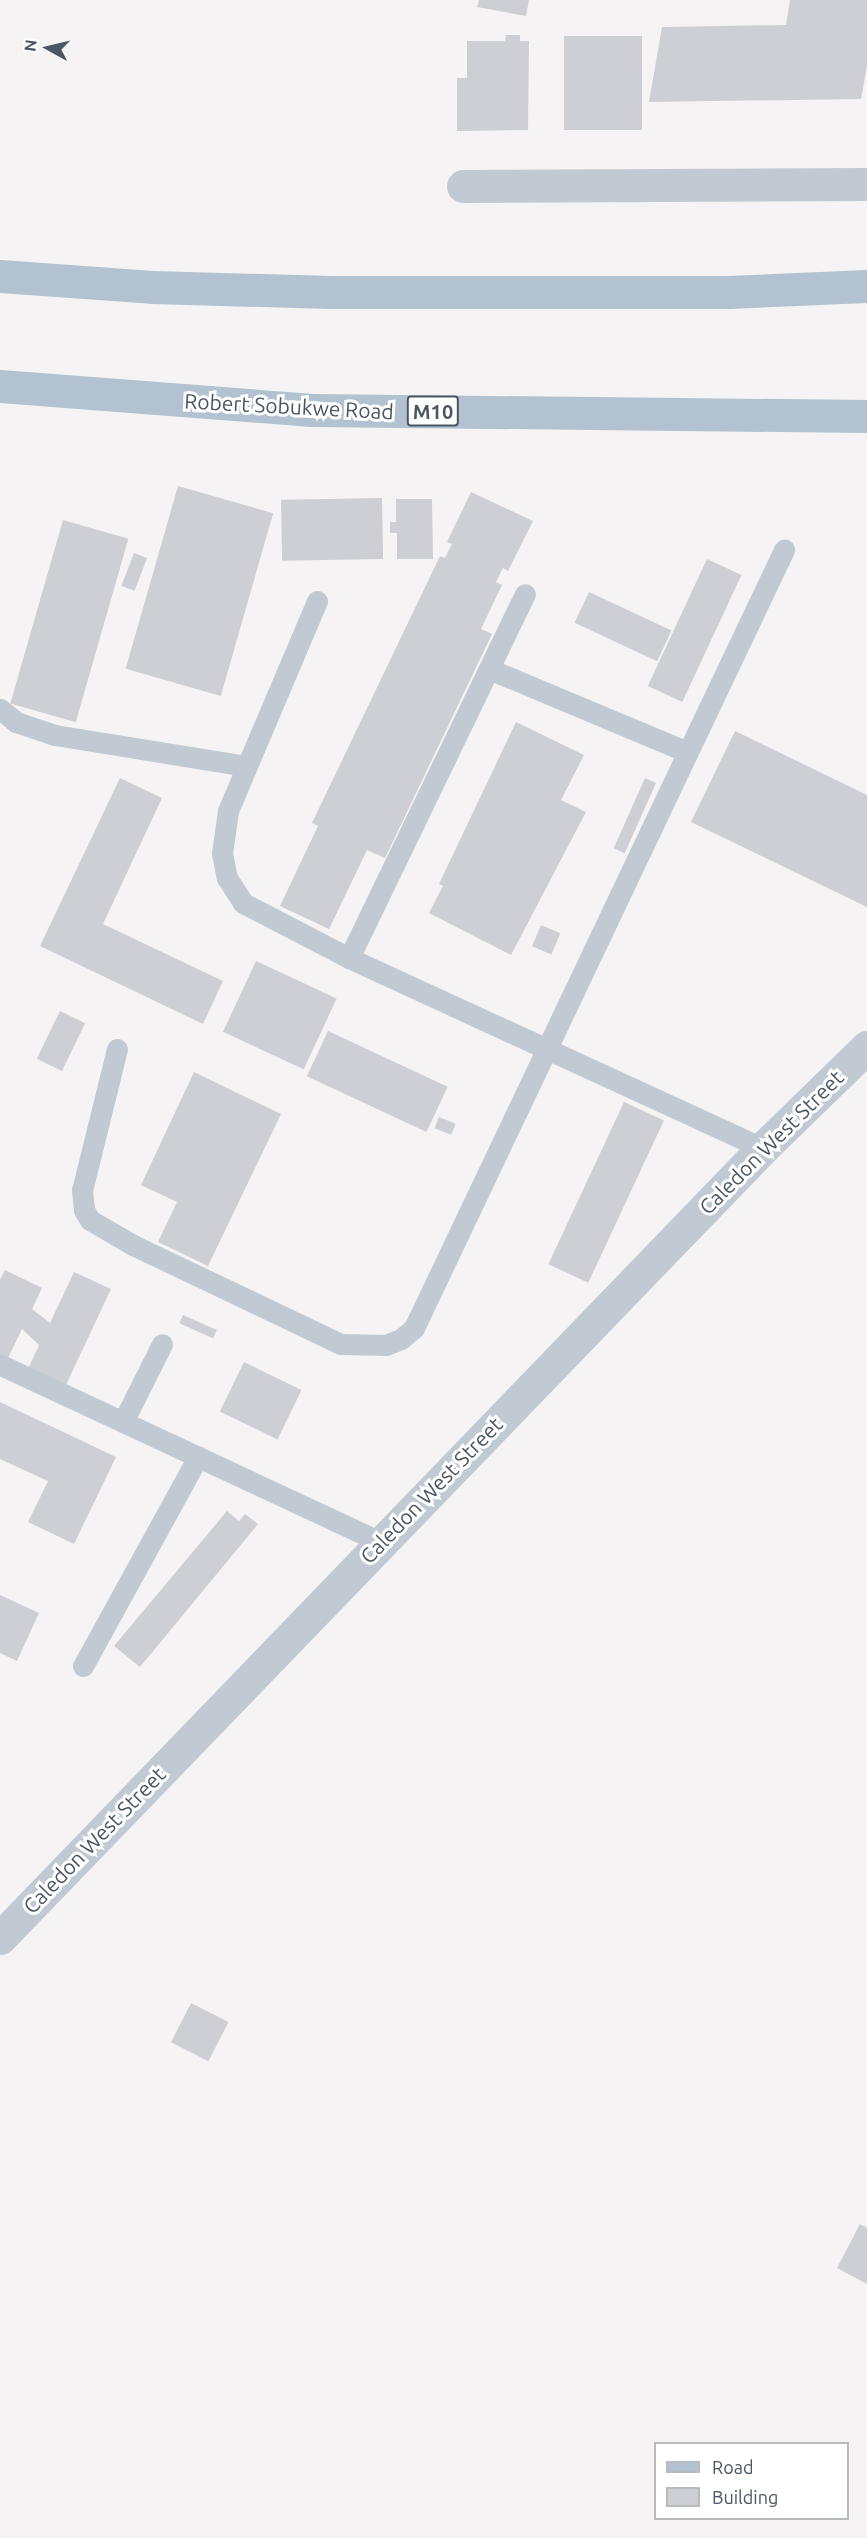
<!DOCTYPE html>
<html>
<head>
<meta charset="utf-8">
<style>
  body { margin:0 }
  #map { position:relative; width:867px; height:2538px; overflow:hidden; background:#f5f3f3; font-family:Ubuntu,sans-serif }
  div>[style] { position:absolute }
  .building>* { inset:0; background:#cdcfd5; transform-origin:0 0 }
  .lane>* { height:21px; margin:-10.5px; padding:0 10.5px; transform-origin:10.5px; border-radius:10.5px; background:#c1cad2 }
  .street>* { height:33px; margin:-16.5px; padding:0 16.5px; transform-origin:16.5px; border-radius:16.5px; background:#c1cad2 }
  .primary>* { height:33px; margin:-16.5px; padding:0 16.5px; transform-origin:16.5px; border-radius:16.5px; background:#b3c2d1 }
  span { translate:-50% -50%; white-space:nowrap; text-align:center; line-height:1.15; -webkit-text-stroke:6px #fff; paint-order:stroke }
  .shield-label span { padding:2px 4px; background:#fff; border:2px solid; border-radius:4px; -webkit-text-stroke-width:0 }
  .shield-label { font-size:20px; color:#4a5661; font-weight:700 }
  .street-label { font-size:21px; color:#4a5661 }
  .legend { position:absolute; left:654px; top:2442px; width:195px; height:78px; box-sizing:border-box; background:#fff; border:2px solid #b7bbc0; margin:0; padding:8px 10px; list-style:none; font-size:18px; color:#4a5661 }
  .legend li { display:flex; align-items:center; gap:12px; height:30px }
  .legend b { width:30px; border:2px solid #b7bbc0 }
  .north { position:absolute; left:18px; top:18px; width:60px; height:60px; -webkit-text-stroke:4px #fff; paint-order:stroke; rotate:278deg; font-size:16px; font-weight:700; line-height:24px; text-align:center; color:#4a5661 }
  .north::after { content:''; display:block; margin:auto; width:21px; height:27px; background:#4a5661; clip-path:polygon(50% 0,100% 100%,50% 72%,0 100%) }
</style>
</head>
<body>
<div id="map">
  <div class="building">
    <i style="clip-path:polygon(479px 0,529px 0,526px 16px,477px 7px)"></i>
    <i style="clip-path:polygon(790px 0,867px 0,867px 66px,861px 99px,649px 102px,662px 27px,786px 25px)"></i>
    <i style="clip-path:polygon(506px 35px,520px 35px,520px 41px,529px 41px,528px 130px,457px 131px,457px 78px,467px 78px,467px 41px,505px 41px)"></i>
    <i style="left:564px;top:36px;width:78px;height:94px"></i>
    <i style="left:178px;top:486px;width:99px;height:190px;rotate:16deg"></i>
    <i style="clip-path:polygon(471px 492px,533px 521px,508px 571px,503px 568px,496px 582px,502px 585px,481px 629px,492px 634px,385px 858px,367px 850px,329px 929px,280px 906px,318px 826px,312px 823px,440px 556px,445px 558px,452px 544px,447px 542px)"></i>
    <i style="left:382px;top:498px;width:61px;height:101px;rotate:89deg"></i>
    <i style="clip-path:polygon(396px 499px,432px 499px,433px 559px,397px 559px,397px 533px,390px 533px,390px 522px,396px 522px)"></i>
    <i style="left:63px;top:520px;width:68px;height:191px;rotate:16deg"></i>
    <i style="left:134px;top:553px;width:14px;height:35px;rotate:21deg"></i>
    <i style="left:707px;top:559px;width:38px;height:140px;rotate:25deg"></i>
    <i style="left:589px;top:592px;width:91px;height:34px;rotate:25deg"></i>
    <i style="clip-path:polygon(516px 722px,584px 755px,561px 800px,586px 812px,511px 955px,429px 913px,443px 886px,439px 884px)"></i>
    <i style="clip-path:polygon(735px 731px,867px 795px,867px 907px,691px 822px)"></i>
    <i style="clip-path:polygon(120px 778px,162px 798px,103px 924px,223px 981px,203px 1024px,40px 946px)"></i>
    <i style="left:645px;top:778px;width:12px;height:77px;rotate:24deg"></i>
    <i style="left:541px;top:925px;width:21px;height:23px;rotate:23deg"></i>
    <i style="left:256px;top:961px;width:89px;height:78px;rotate:25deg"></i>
    <i style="left:60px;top:1011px;width:28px;height:53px;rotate:26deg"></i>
    <i style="left:328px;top:1031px;width:132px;height:50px;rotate:25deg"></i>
    <i style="clip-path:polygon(194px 1072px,281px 1114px,208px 1266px,158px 1242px,177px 1202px,141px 1185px)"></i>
    <i style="left:624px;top:1102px;width:44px;height:179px;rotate:25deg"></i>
    <i style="left:439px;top:1117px;width:18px;height:12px;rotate:22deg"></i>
    <i style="clip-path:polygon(5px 1270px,42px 1288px,32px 1309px,50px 1323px,74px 1272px,111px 1289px,65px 1387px,28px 1369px,39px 1345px,22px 1329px,7px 1360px,0 1356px,0 1280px)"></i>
    <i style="left:183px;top:1315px;width:37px;height:9px;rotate:24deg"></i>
    <i style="left:244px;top:1362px;width:64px;height:55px;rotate:26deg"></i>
    <i style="clip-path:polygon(0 1402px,116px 1457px,74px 1544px,28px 1522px,48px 1481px,0 1459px)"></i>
    <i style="clip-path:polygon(227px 1511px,239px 1521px,245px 1514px,258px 1524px,140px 1667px,114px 1646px)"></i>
    <i style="clip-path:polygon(0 1595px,39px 1613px,17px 1661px,0 1653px)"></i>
    <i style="left:191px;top:2003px;width:42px;height:44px;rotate:27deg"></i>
    <i style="clip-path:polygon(860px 2224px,867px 2228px,867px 2284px,837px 2268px)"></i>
  </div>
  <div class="lane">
    <i style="left:317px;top:601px;width:228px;rotate:113deg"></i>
    <i style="left:228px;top:811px;width:42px;rotate:98.1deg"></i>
    <i style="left:222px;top:853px;width:25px;rotate:79deg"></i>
    <i style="left:227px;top:878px;width:30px;rotate:57deg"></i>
    <i style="left:243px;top:903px;width:119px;rotate:27.4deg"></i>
    <i style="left:349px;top:958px;width:456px;rotate:24.7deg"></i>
    <i style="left:489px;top:669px;width:215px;rotate:22.7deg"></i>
    <i style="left:0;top:709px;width:21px;rotate:39deg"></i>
    <i style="left:16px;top:722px;width:41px;rotate:18.4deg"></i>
    <i style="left:55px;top:735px;width:193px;rotate:9.2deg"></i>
    <i style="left:349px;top:958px;width:404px;rotate:-64.2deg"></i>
    <i style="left:117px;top:1049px;width:145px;rotate:103.9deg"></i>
    <i style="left:82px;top:1190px;width:20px;rotate:84deg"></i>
    <i style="left:84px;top:1210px;width:12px;rotate:59deg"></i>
    <i style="left:90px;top:1220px;width:50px;rotate:30.2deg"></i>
    <i style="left:133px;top:1245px;width:230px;rotate:25.5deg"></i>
    <i style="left:341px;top:1344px;width:45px;rotate:1.3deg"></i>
    <i style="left:386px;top:1345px;width:16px;rotate:-22deg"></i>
    <i style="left:401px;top:1339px;width:17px;rotate:-40deg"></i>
    <i style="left:414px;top:1328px;width:862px;rotate:-64.57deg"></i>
    <i style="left:1px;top:1365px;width:418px;rotate:25deg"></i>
    <i style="left:123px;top:1422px;width:87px;rotate:-63.4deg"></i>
    <i style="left:83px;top:1666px;width:239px;rotate:-61.2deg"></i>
  </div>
  <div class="street">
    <i style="left:463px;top:186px;width:404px;rotate:-0.3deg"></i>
    <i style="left:0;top:1938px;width:1098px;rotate:-46deg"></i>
    <i style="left:763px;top:1148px;width:145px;rotate:-44.2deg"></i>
  </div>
  <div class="primary">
    <i style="left:0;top:276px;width:152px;rotate:4.1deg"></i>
    <i style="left:152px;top:287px;width:179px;rotate:1.6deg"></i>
    <i style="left:331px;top:292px;width:398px"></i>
    <i style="left:729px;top:292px;width:138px;rotate:-2.5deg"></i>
    <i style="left:0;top:386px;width:313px;rotate:4.4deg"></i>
    <i style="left:312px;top:410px;width:555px;rotate:0.62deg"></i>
  </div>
  <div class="shield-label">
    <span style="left:433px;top:411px">M10</span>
  </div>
  <div class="street-label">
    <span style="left:289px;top:406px;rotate:3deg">Robert Sobukwe Road</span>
    <span style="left:771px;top:1142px;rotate:-45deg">Caledon West Street</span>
    <span style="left:431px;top:1490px;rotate:-46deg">Caledon West Street</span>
    <span style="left:94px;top:1840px;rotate:-46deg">Caledon West Street</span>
  </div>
  <ul class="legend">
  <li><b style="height:8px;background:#b3c2d1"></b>Road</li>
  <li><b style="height:16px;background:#cdcfd5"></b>Building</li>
  </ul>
  <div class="north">N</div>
</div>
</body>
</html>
